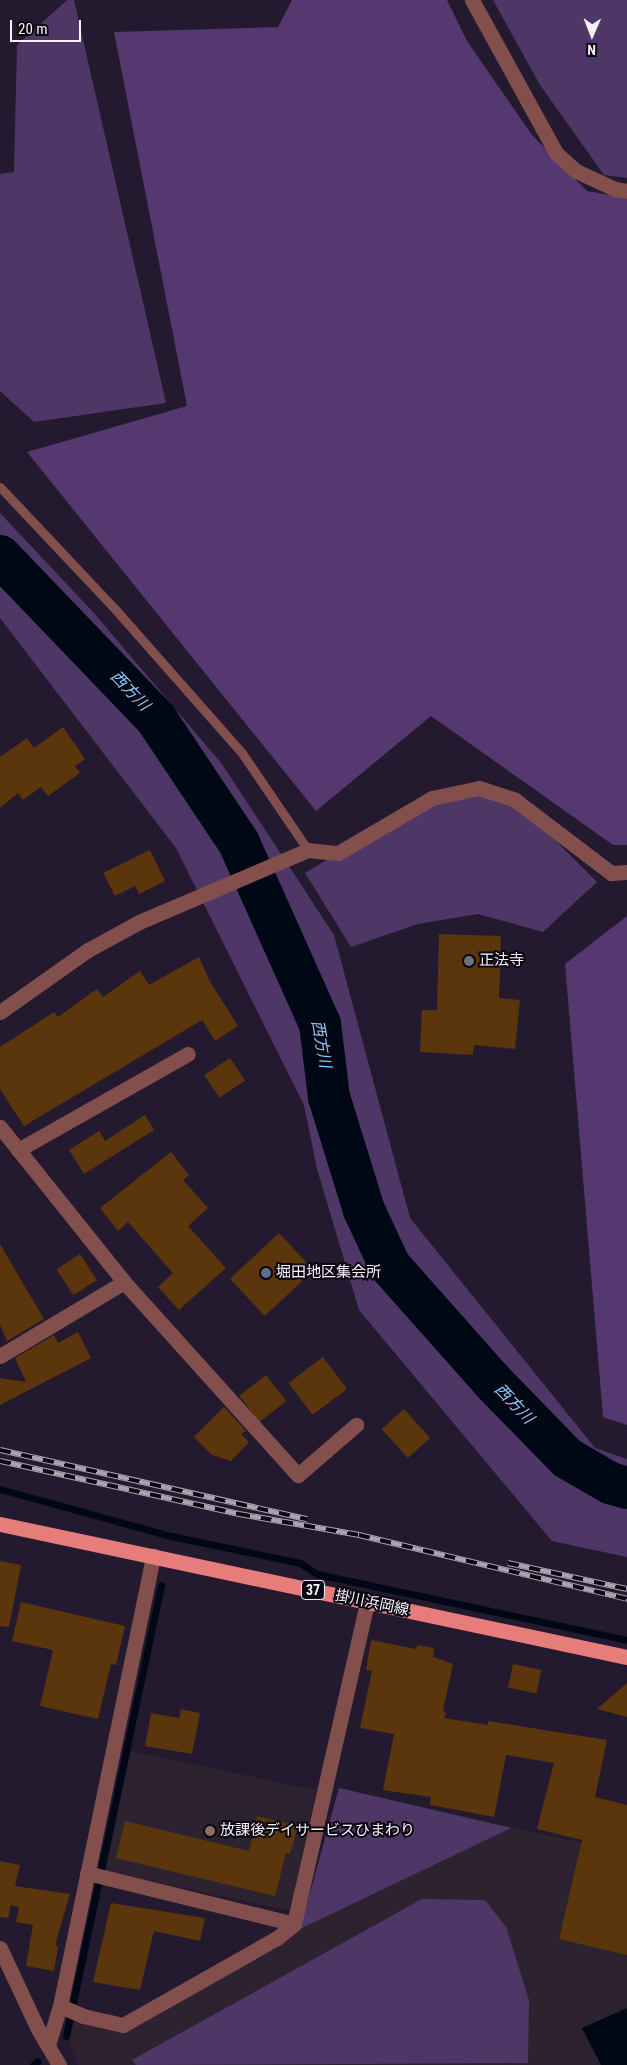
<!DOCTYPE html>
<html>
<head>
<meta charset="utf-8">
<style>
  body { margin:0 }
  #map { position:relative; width:627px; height:2065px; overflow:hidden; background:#241a2f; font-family:"Roboto Condensed","Noto Sans JP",sans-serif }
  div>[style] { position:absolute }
  .education>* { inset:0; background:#2d2230; transform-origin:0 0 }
  .green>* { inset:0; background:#4e3766 }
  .forest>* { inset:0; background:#54386f }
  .water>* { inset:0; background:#000815 }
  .stream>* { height:7px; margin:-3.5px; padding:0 3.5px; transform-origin:3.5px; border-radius:3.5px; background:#000815 }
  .river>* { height:42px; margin:-21px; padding:0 21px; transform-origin:21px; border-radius:21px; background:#000815 }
  .building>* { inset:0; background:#5b350b; transform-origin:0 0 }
  .lane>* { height:9px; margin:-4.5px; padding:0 4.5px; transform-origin:4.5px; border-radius:4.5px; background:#834f4d }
  .street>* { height:15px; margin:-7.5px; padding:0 7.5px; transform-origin:7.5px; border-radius:7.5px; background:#834f4d }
  .primary>* { height:15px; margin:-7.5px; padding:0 7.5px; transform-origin:7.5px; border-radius:7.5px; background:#e77d7a }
  .rail>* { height:5.5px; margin-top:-2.75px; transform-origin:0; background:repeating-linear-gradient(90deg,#0b0710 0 11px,#aaa3b2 0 22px); box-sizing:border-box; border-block:1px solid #aaa3b2 }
  .dots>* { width:14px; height:14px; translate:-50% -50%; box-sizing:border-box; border:2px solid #0b0710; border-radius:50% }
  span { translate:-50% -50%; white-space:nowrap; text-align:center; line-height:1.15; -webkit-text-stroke:4px #0b0710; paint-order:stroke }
  .shield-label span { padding:1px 4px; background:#0b0710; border:1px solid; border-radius:4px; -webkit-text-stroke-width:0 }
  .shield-label { font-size:14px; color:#f7f2fe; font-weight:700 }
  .poi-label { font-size:15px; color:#f7f2fe }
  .left { translate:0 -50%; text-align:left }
  .street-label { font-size:15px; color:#f7f2fe }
  .water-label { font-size:16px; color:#87c8fd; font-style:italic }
  .north { position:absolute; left:567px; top:10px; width:50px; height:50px; -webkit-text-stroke:4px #0b0710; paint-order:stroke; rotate:181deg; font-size:14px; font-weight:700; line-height:20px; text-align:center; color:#f7f2fe }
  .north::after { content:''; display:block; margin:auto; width:18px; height:22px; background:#f7f2fe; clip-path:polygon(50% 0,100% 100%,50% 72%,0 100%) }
  .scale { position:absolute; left:10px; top:20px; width:71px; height:22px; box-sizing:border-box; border:2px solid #f7f2fe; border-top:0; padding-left:6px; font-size:15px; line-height:18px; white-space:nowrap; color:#f7f2fe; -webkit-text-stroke:4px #0b0710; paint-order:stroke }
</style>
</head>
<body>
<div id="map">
  <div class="education">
    <i style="left:131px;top:1751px;width:189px;height:123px;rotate:12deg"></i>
    <i style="clip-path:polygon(339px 1788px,627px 1853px,627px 2065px,78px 2065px,69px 2044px,74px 2017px,122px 2028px,300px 1929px)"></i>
  </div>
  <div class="green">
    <i style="clip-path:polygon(67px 0,74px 0,166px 403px,34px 422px,0 391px,0 174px,14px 172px,17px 45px)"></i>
    <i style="clip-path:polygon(493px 0,627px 0,627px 178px,604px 175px,540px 85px)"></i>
    <i style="clip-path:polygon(0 513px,94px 613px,222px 764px,334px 935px,410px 1218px,595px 1448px,627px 1459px,627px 1557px,552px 1541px,359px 1310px,317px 1169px,304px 1105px,176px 848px,0 618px)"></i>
    <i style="clip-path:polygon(463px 791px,515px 800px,597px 882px,543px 932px,478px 914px,418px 924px,351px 947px,305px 873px,401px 815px)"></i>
    <i style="clip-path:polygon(339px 1788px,511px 1828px,300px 1929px)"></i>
    <i style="clip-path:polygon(422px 1899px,485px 1900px,506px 1927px,529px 2000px,528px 2063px,136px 2065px,132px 2060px)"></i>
  </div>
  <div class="forest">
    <i style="clip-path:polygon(292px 0,447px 0,467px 41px,532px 135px,587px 191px,627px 198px,627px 845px,613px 845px,431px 716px,316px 811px,27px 452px,187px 406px,114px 32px,278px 27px)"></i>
    <i style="clip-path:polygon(627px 916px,627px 1425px,603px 1417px,565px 964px)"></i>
  </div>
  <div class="water">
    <i style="clip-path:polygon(627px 2008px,627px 2065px,601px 2065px,582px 2028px)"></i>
  </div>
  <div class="stream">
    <i style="left:0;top:1489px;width:177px;rotate:15.4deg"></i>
    <i style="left:171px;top:1536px;width:132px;rotate:11.8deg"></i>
    <i style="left:300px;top:1563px;width:20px;rotate:33deg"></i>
    <i style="left:317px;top:1574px;width:317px;rotate:12deg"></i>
    <i style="left:66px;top:2036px;width:461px;rotate:-78.1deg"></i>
    <i style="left:33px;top:2065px;width:6px;rotate:-39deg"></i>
  </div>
  <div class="river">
    <i style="left:0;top:556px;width:227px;rotate:46.2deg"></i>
    <i style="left:157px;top:720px;width:148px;rotate:56.3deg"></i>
    <i style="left:239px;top:843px;width:198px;rotate:65.9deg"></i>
    <i style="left:320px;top:1024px;width:74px;rotate:83deg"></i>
    <i style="left:329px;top:1097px;width:118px;rotate:72.8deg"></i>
    <i style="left:364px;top:1210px;width:62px;rotate:65.1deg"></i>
    <i style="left:390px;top:1266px;width:154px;rotate:48.4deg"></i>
    <i style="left:492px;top:1381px;width:107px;rotate:45.8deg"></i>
    <i style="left:567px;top:1458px;width:50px;rotate:30.2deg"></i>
    <i style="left:610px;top:1483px;width:18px;rotate:16deg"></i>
  </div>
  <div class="building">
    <i style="clip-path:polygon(63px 727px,85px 759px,75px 766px,80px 773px,48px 796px,41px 787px,23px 800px,18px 793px,0 808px,0 757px,27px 738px,34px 748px)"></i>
    <i style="clip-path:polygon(150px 850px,165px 881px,139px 894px,135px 886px,115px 896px,103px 873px)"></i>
    <i style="clip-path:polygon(439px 934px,501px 936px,499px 998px,520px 1000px,515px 1049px,474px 1045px,473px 1055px,420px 1052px,422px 1010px,437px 1010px)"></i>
    <i style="clip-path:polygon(199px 957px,209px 980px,238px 1026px,215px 1041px,202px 1020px,24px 1126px,0 1089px,0 1047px,54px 1012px,58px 1017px,97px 989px,103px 997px,140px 971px,149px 985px)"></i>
    <i style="left:230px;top:1058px;width:27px;height:31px;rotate:56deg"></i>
    <i style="clip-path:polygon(145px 1115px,154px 1130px,84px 1174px,69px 1150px,99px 1131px,105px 1141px)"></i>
    <i style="clip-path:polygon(171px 1152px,189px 1175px,183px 1180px,208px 1208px,188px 1226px,226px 1268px,179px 1310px,158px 1287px,173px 1273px,128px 1222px,118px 1231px,100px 1208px)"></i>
    <i style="left:279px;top:1233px;width:51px;height:67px;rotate:47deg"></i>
    <i style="clip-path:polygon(0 1244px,44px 1319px,7px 1341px,0 1325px)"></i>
    <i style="left:80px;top:1254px;width:31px;height:28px;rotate:57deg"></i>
    <i style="clip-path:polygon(78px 1332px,91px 1358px,0 1405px,0 1378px,26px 1382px,15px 1358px,54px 1335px,58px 1343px)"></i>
    <i style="left:323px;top:1357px;width:40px;height:43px;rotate:53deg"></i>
    <i style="left:266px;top:1375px;width:33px;height:34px;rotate:52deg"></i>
    <i style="clip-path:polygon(224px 1407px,246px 1431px,241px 1434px,249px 1442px,231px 1461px,212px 1455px,194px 1437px)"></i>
    <i style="left:404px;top:1409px;width:39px;height:30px;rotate:48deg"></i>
    <i style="clip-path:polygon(0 1561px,21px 1565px,9px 1627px,0 1626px)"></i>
    <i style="clip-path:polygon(21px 1602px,125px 1626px,116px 1665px,111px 1664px,98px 1719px,40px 1706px,53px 1650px,12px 1641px)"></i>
    <i style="clip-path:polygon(371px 1640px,416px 1649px,417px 1645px,434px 1648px,433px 1657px,453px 1664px,443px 1711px,446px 1712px,444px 1718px,488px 1725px,488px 1721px,607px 1740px,595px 1797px,627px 1805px,627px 1955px,559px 1939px,582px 1840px,537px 1829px,554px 1763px,506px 1755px,494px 1817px,430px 1805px,431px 1797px,383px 1790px,394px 1734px,360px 1728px,372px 1671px,366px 1670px)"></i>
    <i style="left:513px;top:1664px;width:29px;height:24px;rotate:12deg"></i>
    <i style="clip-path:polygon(627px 1683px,627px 1717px,597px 1709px)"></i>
    <i style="clip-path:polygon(181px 1709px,200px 1713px,192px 1754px,145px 1746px,151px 1713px,179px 1718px)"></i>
    <i style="clip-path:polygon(257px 1816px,298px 1826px,290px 1854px,286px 1853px,275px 1896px,116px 1858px,125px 1821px,249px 1851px)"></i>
    <i style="clip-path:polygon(0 1861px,20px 1865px,15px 1886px,70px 1894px,55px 1945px,58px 1946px,54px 1971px,26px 1966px,33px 1925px,16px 1922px,19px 1907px,11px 1905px,8px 1918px,0 1917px)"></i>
    <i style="clip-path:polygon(111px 1903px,205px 1918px,200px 1941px,154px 1931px,140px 1990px,93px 1982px)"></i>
  </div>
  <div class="lane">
    <i style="left:0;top:487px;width:168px;rotate:46.7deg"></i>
    <i style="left:115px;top:609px;width:192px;rotate:48.6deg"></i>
    <i style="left:242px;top:753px;width:117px;rotate:55.8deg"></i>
  </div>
  <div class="street">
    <i style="left:472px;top:0;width:175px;rotate:61.2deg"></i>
    <i style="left:556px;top:153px;width:27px;rotate:42deg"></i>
    <i style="left:576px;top:171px;width:43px;rotate:24.8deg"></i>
    <i style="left:615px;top:189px;width:12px;rotate:9deg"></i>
    <i style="left:0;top:1012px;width:108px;rotate:-35.2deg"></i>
    <i style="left:88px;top:950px;width:58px;rotate:-28.8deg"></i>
    <i style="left:139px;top:922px;width:184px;rotate:-23.1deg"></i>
    <i style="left:308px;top:850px;width:30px;rotate:6deg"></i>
    <i style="left:338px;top:853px;width:109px;rotate:-30.3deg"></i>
    <i style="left:432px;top:798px;width:48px;rotate:-12deg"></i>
    <i style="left:479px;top:788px;width:38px;rotate:18deg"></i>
    <i style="left:515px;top:800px;width:121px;rotate:37.2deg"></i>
    <i style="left:611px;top:873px;width:16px;rotate:-4deg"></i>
    <i style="left:0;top:1127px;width:198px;rotate:51.3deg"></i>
    <i style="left:124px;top:1282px;width:260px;rotate:48deg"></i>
    <i style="left:298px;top:1475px;width:77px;rotate:-40.8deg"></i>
    <i style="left:18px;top:1150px;width:195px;rotate:-29.5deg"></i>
    <i style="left:0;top:1356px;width:144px;rotate:-30.8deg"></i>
    <i style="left:87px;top:1873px;width:213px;rotate:13.8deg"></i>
    <i style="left:294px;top:1924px;width:330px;rotate:-77.2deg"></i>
    <i style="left:0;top:1948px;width:89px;rotate:64.9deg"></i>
    <i style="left:38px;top:2029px;width:42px;rotate:59.7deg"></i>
    <i style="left:60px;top:2006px;width:25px;rotate:23deg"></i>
    <i style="left:83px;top:2016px;width:41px;rotate:12.7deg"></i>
    <i style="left:123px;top:2025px;width:177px;rotate:-29.5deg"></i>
    <i style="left:277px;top:1938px;width:22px;rotate:-39deg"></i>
    <i style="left:48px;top:2045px;width:41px;rotate:-72.9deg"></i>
    <i style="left:60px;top:2006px;width:460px;rotate:-78.3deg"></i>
  </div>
  <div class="primary">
    <i style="left:0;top:1524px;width:641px;rotate:11.98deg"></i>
  </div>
  <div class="rail">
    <i style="left:0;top:1450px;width:315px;rotate:12.7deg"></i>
    <i style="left:0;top:1461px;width:245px;rotate:12.5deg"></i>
    <i style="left:239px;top:1514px;width:122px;rotate:9.9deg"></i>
    <i style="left:359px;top:1535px;width:276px;rotate:13.4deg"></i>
    <i style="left:508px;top:1563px;width:122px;rotate:12.3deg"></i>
  </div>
  <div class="dots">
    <i style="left:469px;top:961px;background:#6b7280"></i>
    <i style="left:266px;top:1273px;background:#5c6f8a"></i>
    <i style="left:210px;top:1831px;background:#8d6e63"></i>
  </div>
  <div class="shield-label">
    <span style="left:313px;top:1590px">37</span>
  </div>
  <div class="poi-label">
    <span class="left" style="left:479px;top:961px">正法寺</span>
    <span class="left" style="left:276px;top:1273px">堀田地区集会所</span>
    <span class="left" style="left:220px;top:1831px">放課後デイサービスひまわり</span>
  </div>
  <div class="street-label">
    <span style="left:372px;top:1603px;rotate:12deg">掛川浜岡線</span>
  </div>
  <div class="water-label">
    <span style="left:130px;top:691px;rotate:46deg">西方川</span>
    <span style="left:321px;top:1044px;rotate:80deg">西方川</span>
    <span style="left:514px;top:1404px;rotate:46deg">西方川</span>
  </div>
  <div class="north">N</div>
  <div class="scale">20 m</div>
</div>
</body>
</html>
